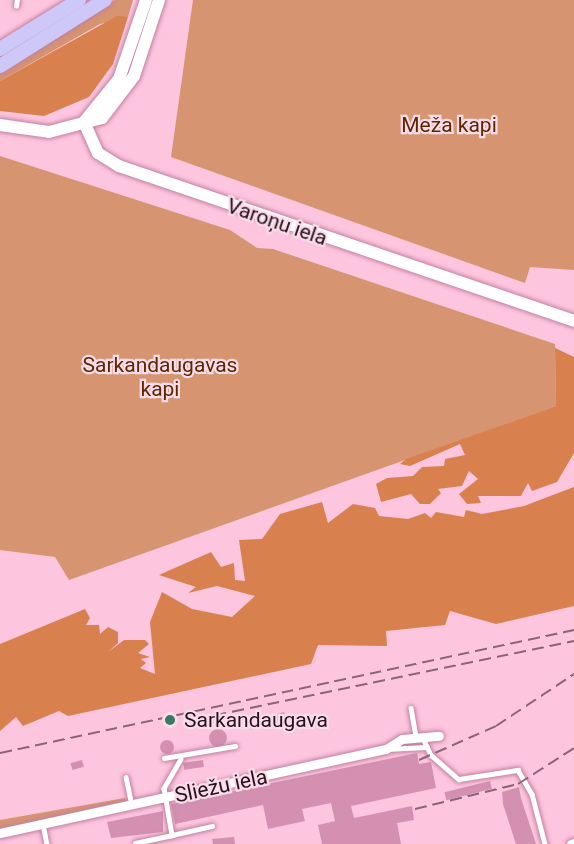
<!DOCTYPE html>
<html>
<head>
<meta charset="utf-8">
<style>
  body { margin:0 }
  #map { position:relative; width:574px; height:844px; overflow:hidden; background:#fec5df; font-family:Roboto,sans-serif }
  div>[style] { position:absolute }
  .green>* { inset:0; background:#d69470 }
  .forest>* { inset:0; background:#d8814e }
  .building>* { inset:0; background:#d390b0; transform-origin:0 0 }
  .round { border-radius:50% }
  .roads { filter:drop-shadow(0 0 2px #c280a0) drop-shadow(0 0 2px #c280a0) }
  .lane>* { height:4.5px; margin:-2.25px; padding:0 2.25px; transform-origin:2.25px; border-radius:2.25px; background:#fff }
  .street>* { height:9px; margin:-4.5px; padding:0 4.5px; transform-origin:4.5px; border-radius:4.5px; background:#fff }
  .secondary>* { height:12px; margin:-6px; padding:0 6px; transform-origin:6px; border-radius:6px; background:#fff }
  .primary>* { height:14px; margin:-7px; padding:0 7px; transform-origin:7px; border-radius:7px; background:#cec8f8 }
  .rail>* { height:2px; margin-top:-1px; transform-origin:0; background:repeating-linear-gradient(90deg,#8a6375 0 12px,transparent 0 18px) }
  .dots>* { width:16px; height:16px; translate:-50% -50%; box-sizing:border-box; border:3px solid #f9dce9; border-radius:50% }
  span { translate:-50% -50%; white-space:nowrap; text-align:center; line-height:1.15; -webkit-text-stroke:4.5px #f9dce9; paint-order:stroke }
  .park-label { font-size:21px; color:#5e2700 }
  .street-label { font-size:21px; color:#2a111d }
  .poi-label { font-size:21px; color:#2a111d }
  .left { translate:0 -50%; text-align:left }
</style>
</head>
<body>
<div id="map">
  <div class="green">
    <i style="clip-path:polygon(115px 0,133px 0,128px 17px,100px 24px,0 81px,0 73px)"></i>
    <i style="clip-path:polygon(193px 0,574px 0,574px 270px,530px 267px,525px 283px,171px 157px)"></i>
    <i style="clip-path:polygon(0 156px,230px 230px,257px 248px,273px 249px,555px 344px,556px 406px,69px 580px,55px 557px,0 550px)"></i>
    <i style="clip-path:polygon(125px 798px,126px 801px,0 829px,0 820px)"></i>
  </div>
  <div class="forest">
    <i style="clip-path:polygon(117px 16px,128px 17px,113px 64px,89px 97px,44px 116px,0 111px,0 81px)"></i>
    <i style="clip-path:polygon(555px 348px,574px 357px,574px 453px,557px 482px,532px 491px,528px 483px,521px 496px,478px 496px,481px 503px,467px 504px,459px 494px,478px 479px,469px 471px,462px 486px,438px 489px,441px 493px,430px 504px,420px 504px,411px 494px,381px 502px,376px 484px,387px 478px,413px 476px,422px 467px,444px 466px,445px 459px,465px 455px,460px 444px,410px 466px,400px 464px,406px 459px,556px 406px)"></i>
    <i style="clip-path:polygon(574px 487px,574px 606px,496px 624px,450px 611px,445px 625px,386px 631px,387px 646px,318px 645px,311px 664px,68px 716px,59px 711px,23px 726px,16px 717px,0 731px,0 644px,85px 609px,90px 618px,86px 625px,99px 625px,100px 634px,108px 627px,118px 632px,118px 643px,108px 652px,124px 640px,145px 640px,149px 644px,138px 653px,150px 657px,141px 659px,146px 663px,140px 668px,155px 674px,150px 622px,162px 592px,192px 609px,232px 617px,255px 596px,217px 586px,188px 593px,196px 587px,159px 575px,211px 552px,221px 567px,234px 563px,235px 580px,245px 581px,239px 540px,262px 539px,280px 514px,322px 502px,328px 523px,353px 504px,375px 508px,379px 516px,408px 519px,425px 513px,431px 518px,436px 512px,464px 517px,466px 510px,482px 514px,524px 506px)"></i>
  </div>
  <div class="building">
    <i style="left:284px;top:712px;width:7px;height:25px;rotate:74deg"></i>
    <i class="round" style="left:209px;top:729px;width:18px;height:18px"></i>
    <i class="round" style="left:160px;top:740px;width:14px;height:14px"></i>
    <i style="clip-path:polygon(417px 753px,419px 764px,431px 762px,436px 788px,351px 806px,354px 818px,412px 806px,414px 820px,397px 823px,401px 844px,322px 844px,318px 825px,335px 821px,331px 803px,302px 809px,305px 821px,268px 829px,263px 805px,175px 824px,171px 804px)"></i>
    <i style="left:82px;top:760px;width:7px;height:12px;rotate:74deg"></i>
    <i style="left:203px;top:760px;width:7px;height:20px;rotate:82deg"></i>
    <i style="left:490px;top:781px;width:8px;height:47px;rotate:76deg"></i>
    <i style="clip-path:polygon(519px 787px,521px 798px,536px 844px,516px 844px,503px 804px,502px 792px)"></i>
    <i style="clip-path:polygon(163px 811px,163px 832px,111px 838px,107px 822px)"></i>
    <i style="clip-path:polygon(234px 837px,235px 844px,213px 844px,212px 839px)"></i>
  </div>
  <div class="roads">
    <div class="lane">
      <i style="left:16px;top:6px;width:6px;rotate:-81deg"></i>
      <i style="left:411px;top:708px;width:28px;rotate:80deg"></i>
      <i style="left:423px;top:738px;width:19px;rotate:65deg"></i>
      <i style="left:431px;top:755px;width:37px;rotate:41deg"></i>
      <i style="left:459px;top:779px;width:60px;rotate:-8.7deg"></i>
      <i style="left:518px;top:770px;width:28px;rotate:60deg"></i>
      <i style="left:532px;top:794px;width:52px;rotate:75.4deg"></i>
      <i style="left:386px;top:749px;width:41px;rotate:-2.8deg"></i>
      <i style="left:164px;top:758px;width:72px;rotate:-9.6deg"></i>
      <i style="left:181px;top:759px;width:34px;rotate:120deg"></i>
      <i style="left:164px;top:788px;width:48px;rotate:80.3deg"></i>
      <i style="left:172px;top:835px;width:41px;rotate:-12.7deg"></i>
      <i style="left:126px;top:777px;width:29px;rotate:78deg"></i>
      <i style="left:43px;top:824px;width:20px;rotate:79deg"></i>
      <i style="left:135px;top:843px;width:38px;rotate:-12deg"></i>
    </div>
    <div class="street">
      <i style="left:0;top:833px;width:395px;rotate:-12.3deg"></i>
      <i style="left:386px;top:749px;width:19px;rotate:-32deg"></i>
      <i style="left:402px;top:739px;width:37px;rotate:-5deg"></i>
      <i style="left:571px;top:844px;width:3px;rotate:-18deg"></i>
    </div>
    <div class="secondary">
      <i style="left:84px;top:122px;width:34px;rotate:66deg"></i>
      <i style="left:98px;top:153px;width:25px;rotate:32deg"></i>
      <i style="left:119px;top:166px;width:481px;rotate:18.8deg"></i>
      <i style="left:84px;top:122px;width:55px;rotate:-50.9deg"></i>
      <i style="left:119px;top:79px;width:83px;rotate:-71.1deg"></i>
      <i style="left:0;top:125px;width:49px;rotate:8.1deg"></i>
      <i style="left:49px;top:132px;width:55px;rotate:-14.8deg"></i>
      <i style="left:102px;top:118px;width:53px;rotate:-52.7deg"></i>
      <i style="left:134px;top:76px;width:80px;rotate:-71.8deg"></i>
    </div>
    <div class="primary">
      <i style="left:0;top:49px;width:93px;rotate:-31.8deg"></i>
      <i style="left:0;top:66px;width:124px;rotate:-32.2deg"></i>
    </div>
  </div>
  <div class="rail">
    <i style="left:197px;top:719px;width:385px;rotate:-11.7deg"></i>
    <i style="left:0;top:753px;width:587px;rotate:-12.09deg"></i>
    <i style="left:419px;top:760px;width:84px;rotate:-23.8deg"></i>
    <i style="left:496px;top:726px;width:94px;rotate:-33.7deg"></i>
    <i style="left:415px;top:809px;width:106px;rotate:-13.6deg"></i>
    <i style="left:518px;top:784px;width:67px;rotate:-32.7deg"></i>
  </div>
  <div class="dots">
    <i style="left:170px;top:720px;background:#3b7864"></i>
  </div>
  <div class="park-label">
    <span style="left:449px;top:125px">Meža kapi</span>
    <span style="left:160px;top:377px">Sarkandaugavas<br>kapi</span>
  </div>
  <div class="street-label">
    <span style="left:277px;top:222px;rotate:19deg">Varoņu iela</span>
    <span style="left:221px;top:786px;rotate:-12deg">Sliežu iela</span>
  </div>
  <div class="poi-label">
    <span class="left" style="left:184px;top:720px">Sarkandaugava</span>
  </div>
</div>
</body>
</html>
